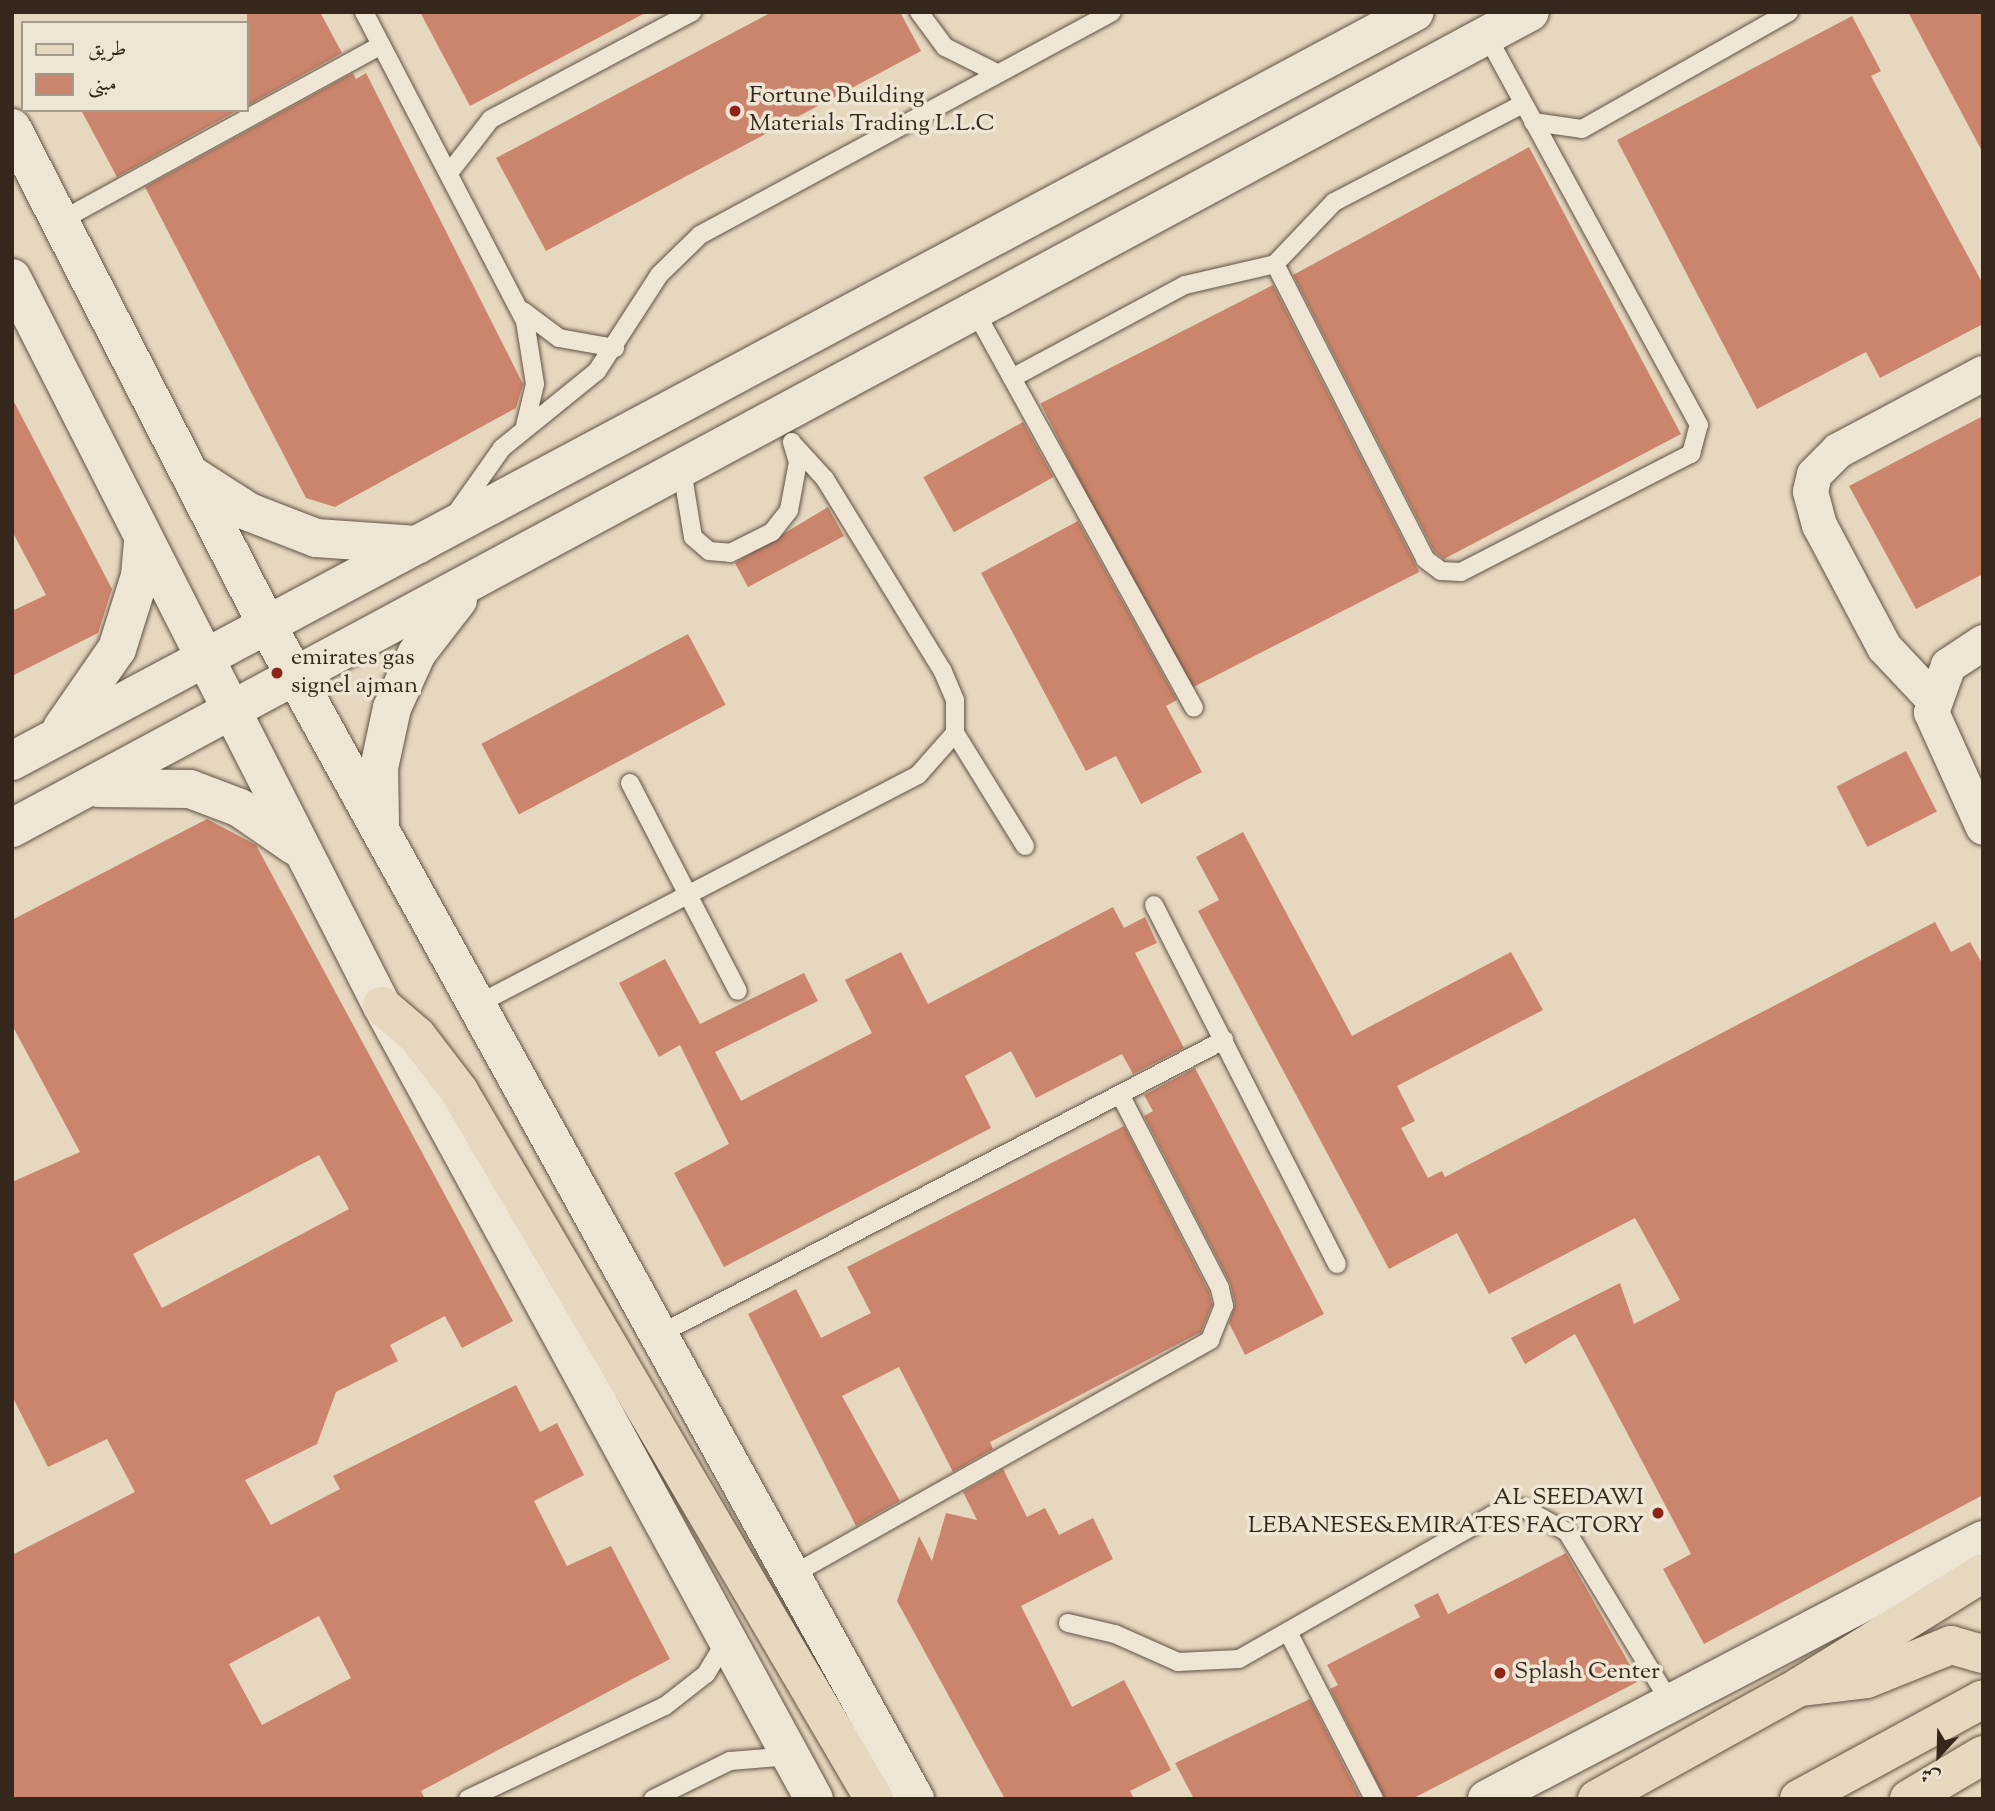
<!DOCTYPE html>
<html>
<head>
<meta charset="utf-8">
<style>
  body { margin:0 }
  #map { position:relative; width:1995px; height:1811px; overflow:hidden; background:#e6d7bf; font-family:"Sorts Mill Goudy",Amiri,serif }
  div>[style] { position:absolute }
  .building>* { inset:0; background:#cb856c; transform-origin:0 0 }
  .roads { filter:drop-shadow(0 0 2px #615344) drop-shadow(0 0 2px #615344) }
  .service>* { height:18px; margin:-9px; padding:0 9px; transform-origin:9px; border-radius:9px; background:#efe5d5 }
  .minor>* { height:35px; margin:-17.5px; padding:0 17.5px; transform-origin:17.5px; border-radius:17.5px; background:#efe5d5 }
  .secondary>* { height:38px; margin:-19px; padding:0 19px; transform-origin:19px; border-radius:19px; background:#efe5d5 }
  .primary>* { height:38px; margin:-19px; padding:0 19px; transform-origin:19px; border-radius:19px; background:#e6d7bf }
  .trunk>* { height:38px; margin:-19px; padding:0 19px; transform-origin:19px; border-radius:19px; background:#e6d7bf }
  .dots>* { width:19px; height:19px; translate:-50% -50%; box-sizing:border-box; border:4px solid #efe5d5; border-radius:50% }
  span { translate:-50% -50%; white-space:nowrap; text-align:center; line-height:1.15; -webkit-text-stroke:7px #efe5d5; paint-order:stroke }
  .poi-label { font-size:24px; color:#35271b }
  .left { translate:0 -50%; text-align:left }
  .right { translate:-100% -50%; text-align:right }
  .frame { position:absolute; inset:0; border:14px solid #35271b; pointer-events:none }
  .legend { position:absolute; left:21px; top:21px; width:228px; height:91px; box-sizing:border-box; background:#efe5d5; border:2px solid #a5998b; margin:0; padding:9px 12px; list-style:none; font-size:21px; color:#35271b }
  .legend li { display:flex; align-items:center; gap:14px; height:35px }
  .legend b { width:35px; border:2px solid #a5998b }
  .north { position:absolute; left:1904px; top:1720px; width:70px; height:70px; -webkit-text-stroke:5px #efe5d5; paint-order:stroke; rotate:202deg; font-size:19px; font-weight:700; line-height:28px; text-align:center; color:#35271b }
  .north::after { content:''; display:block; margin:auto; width:24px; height:32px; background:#35271b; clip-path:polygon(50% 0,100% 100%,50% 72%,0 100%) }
</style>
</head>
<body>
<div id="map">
  <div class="building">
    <i style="clip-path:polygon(247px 12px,320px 12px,342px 53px,247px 106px)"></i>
    <i style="clip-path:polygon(420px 12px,647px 12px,470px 106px)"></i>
    <i style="clip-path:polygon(772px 12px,900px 12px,921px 51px,546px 251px,496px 158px)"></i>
    <i style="clip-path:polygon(1908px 12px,1983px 12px,1983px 153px)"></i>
    <i style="clip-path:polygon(1852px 16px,1881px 71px,1871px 76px,1983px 284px,1983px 324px,1880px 378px,1866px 352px,1757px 409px,1617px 140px)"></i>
    <i style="clip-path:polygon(353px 73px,356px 79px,366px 73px,523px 384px,516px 408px,335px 507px,306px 498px,145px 187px)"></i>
    <i style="clip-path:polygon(81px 110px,238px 110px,117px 177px)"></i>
    <i style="clip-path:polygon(1529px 147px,1681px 434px,1444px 559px,1434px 551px,1293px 275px)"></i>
    <i style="left:1273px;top:285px;width:322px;height:261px;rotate:63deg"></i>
    <i style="clip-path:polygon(12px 398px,112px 589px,98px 633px,12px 676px,12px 611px,46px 595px,12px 531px)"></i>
    <i style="clip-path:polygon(1983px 416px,1983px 574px,1916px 609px,1849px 486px)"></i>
    <i style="left:1023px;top:422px;width:63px;height:114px;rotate:61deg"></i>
    <i style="clip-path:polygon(828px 507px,844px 536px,748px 587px,735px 563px)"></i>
    <i style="clip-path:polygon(1078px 521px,1177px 700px,1166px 706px,1202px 772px,1141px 804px,1116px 756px,1086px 771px,981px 573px)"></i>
    <i style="left:688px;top:634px;width:80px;height:234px;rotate:62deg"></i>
    <i style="left:1906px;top:751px;width:68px;height:78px;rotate:63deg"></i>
    <i style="clip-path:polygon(evenodd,207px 819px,256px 845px,513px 1321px,462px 1348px,445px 1316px,390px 1345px,398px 1361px,336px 1392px,317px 1444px,245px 1480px,271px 1525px,340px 1489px,333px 1476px,516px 1385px,540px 1432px,557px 1423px,584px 1475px,534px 1501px,567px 1566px,611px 1546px,670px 1659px,421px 1791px,425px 1799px,12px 1799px,12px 1555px,135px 1492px,107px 1439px,48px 1467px,12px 1396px,12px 1182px,80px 1152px,12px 1025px,12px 920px,207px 819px,319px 1155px,349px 1209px,162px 1308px,133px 1254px,319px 1155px,207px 819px,319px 1616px,351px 1678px,262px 1725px,229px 1664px,319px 1616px)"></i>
    <i style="clip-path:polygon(1243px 832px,1352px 1036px,1511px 952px,1543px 1010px,1397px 1086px,1415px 1121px,1401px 1128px,1428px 1178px,1442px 1171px,1445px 1177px,1935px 922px,1951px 952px,1970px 942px,1983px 965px,1983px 1495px,1704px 1644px,1663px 1569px,1691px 1554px,1575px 1334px,1525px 1364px,1511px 1338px,1620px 1283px,1634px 1324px,1680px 1300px,1635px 1218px,1489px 1294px,1457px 1233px,1389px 1269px,1198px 911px,1219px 900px,1196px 857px)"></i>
    <i style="clip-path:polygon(1113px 907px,1124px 928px,1145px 917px,1157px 943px,1135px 953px,1184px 1048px,1133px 1074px,1122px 1054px,1036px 1098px,1011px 1051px,965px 1076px,991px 1128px,724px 1267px,674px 1173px,729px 1144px,680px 1045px,659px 1057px,619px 983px,665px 959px,700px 1024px,804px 973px,818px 1001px,715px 1052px,741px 1101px,872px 1033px,845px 980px,901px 952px,928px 1004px)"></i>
    <i style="clip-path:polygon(1195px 1068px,1324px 1314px,1245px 1355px,1229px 1323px,1235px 1304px,1230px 1283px,1144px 1116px,1153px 1111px,1144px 1095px)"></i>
    <i style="clip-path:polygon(1124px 1126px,1209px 1292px,1212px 1305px,1201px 1332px,990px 1442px,993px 1449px,953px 1472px,899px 1367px,842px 1396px,900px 1501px,856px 1526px,748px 1314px,796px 1289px,821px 1338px,871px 1313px,847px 1267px)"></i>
    <i style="clip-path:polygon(1003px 1469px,1027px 1517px,1045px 1508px,1059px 1535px,1093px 1518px,1113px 1559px,1021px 1606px,1072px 1707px,1124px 1680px,1171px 1770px,1130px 1791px,1134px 1799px,1005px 1799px,897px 1601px,919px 1536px,932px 1561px,946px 1513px,977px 1520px,963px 1492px)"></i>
    <i style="clip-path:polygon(1566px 1553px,1639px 1681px,1412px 1799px,1385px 1799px,1330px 1689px,1338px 1685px,1327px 1665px,1420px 1617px,1414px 1605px,1438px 1593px,1448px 1614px)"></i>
    <i style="clip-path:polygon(1310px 1699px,1361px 1799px,1194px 1799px,1175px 1763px)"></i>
  </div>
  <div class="roads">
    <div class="service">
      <i style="left:364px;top:12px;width:348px;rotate:62.5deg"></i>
      <i style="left:525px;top:321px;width:64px;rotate:81deg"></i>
      <i style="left:535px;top:384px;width:43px;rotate:103.4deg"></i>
      <i style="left:919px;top:12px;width:44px;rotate:53.4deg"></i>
      <i style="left:945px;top:47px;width:58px;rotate:26.6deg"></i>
      <i style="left:1533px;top:122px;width:49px;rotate:8.1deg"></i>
      <i style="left:1582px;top:129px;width:238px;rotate:-29.5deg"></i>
      <i style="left:449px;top:173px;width:68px;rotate:-52.1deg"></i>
      <i style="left:491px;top:119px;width:228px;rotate:-28deg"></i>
      <i style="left:60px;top:221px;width:366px;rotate:-28.7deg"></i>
      <i style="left:1275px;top:264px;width:331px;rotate:63deg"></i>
      <i style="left:1425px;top:559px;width:20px;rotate:37deg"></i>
      <i style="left:1441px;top:571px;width:20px;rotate:3deg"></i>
      <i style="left:1461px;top:572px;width:259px;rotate:-27.2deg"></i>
      <i style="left:1691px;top:454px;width:30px;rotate:-75deg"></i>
      <i style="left:1699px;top:425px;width:444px;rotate:-118.6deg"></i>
      <i style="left:523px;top:311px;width:45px;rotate:36.9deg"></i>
      <i style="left:559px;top:338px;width:57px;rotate:10.1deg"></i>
      <i style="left:975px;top:311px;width:453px;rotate:61.1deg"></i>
      <i style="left:1012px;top:378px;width:196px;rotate:-28.3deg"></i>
      <i style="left:1185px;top:285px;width:92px;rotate:-13.1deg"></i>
      <i style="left:1275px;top:264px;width:86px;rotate:-46.4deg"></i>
      <i style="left:1334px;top:202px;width:213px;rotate:-27.4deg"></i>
      <i style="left:682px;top:470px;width:68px;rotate:80.7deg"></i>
      <i style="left:693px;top:537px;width:21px;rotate:41deg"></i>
      <i style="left:709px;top:551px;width:21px;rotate:5deg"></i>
      <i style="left:730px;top:553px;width:47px;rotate:-26.6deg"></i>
      <i style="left:772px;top:532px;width:28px;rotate:-52deg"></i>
      <i style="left:789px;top:510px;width:49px;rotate:-79.4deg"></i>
      <i style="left:798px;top:462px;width:21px;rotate:-107deg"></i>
      <i style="left:452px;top:519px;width:87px;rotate:-54.8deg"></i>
      <i style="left:502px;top:448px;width:122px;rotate:-39deg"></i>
      <i style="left:597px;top:371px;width:114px;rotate:-57.1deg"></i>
      <i style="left:659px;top:275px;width:57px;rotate:-44.3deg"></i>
      <i style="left:700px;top:235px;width:468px;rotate:-28.4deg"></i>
      <i style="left:955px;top:733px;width:133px;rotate:58.2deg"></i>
      <i style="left:630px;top:783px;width:234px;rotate:62.6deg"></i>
      <i style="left:1154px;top:905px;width:403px;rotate:63deg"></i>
      <i style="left:478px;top:1004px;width:496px;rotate:-27.5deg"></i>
      <i style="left:918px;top:775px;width:56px;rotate:-48.6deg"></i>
      <i style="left:955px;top:733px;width:33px;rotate:-90deg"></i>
      <i style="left:955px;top:700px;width:33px;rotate:-113deg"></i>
      <i style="left:942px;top:670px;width:224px;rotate:-121.5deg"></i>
      <i style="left:825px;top:479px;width:46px;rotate:-132.4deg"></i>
      <i style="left:662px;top:1333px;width:634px;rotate:-27.54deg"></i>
      <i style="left:792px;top:1575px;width:480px;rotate:-29.3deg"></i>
      <i style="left:1210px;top:1340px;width:37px;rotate:-68deg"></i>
      <i style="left:1224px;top:1306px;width:18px;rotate:-103deg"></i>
      <i style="left:1220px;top:1288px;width:218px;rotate:-117.3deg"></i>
      <i style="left:1068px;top:1623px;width:48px;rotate:13.2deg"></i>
      <i style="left:1115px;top:1634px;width:69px;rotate:24deg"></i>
      <i style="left:1178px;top:1662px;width:61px;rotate:-2.8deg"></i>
      <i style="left:1239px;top:1659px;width:291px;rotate:-29.6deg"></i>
      <i style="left:1492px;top:1515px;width:33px;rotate:-12deg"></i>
      <i style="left:1524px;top:1508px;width:49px;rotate:29.2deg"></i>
      <i style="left:1567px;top:1532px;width:201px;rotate:58.8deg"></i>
      <i style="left:1289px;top:1634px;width:186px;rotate:62.7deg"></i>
      <i style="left:468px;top:1799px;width:218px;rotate:-25.3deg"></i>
      <i style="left:665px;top:1706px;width:52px;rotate:-38deg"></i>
      <i style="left:706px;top:1674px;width:41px;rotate:-59deg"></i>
      <i style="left:653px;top:1799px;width:86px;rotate:-26.3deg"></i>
      <i style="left:730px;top:1761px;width:61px;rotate:-4.7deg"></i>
    </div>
    <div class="minor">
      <i style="left:1983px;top:642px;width:42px;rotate:146.7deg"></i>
      <i style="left:1948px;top:665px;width:50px;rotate:109.9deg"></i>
      <i style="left:1931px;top:712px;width:126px;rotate:65.7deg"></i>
      <i style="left:1932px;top:698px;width:70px;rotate:-133.3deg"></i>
      <i style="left:1884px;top:647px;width:138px;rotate:-118deg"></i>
      <i style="left:1819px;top:525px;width:35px;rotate:-105deg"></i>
      <i style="left:1810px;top:491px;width:17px;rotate:-77deg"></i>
      <i style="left:1814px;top:474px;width:34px;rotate:-45deg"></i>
      <i style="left:1838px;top:450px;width:164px;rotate:-28deg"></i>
    </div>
    <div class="secondary">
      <i style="left:12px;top:128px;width:561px;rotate:62.84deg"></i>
      <i style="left:268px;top:627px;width:1339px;rotate:61.1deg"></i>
      <i style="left:12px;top:278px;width:817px;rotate:63.06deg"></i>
      <i style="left:382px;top:1006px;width:903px;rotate:61.42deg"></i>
      <i style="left:193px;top:476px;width:67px;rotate:32.7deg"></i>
      <i style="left:249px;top:512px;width:72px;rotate:21.2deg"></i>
      <i style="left:316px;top:538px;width:101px;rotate:4deg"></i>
      <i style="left:62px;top:728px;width:96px;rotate:-55.2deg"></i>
      <i style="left:117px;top:649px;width:77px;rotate:-72.5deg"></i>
      <i style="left:140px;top:576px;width:38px;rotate:-85deg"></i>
      <i style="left:12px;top:761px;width:1590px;rotate:-28.1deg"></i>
      <i style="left:98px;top:788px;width:92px;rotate:0.6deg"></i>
      <i style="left:190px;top:789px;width:53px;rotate:20.8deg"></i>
      <i style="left:240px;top:808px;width:67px;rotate:34.6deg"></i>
      <i style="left:380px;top:823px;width:55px;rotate:-91deg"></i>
      <i style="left:379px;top:768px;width:61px;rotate:-77.8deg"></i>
      <i style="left:392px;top:708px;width:60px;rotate:-65.6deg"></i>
      <i style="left:417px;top:653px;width:67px;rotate:-52.3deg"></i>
      <i style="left:12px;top:828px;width:1723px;rotate:-28.26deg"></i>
      <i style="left:1487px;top:1799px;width:560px;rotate:-27.57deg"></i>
    </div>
    <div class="primary">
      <i style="left:1802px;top:1687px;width:65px;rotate:-7deg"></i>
      <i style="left:1867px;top:1679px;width:91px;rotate:-22deg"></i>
      <i style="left:1951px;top:1645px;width:33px;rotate:16deg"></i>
      <i style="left:1597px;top:1799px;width:231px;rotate:-29deg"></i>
      <i style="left:1799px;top:1687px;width:216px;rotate:-31.8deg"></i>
    </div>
    <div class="trunk">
      <i style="left:382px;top:1006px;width:46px;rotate:40.6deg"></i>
      <i style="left:417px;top:1036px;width:69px;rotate:52.6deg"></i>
      <i style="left:459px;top:1091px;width:821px;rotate:59.62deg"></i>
      <i style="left:1799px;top:1799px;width:209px;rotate:-28.5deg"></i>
      <i style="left:1909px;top:1799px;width:86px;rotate:-30.7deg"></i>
    </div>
  </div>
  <div class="dots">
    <i style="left:735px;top:111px;background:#8f2418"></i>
    <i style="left:277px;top:673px;background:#8f2418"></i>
    <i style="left:1658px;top:1513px;background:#8f2418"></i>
    <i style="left:1500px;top:1673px;background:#8f2418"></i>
  </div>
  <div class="poi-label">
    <span class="left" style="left:749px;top:111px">Fortune Building<br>Materials Trading L.L.C</span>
    <span class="left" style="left:291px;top:673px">emirates gas<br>signel ajman</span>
    <span class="right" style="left:1644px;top:1513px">AL SEEDAWI<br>LEBANESE&amp;EMIRATES FACTORY</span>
    <span class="left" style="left:1514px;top:1673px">Splash Center</span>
  </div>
  <div class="frame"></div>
  <ul class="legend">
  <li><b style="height:9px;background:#e6d7bf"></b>طريق</li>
  <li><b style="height:19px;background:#cb856c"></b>مبنى</li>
  </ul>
  <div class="north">ش</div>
</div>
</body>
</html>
